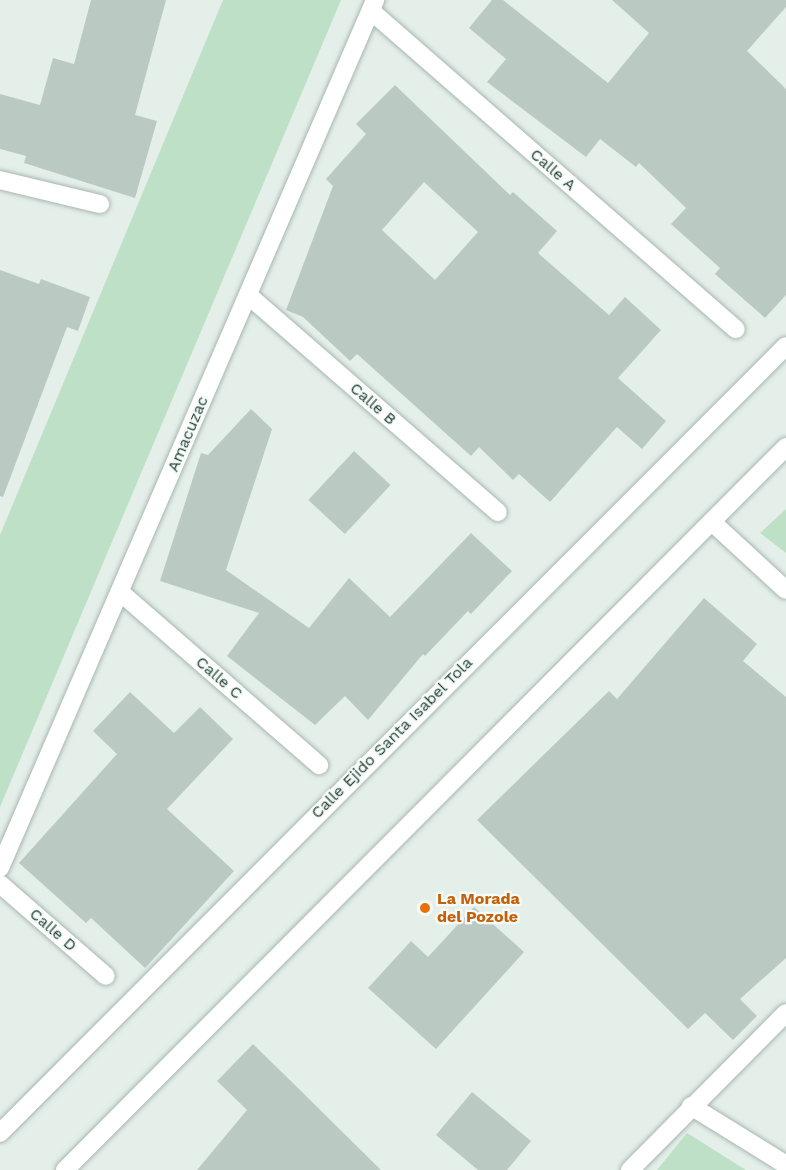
<!DOCTYPE html>
<html>
<head>
<meta charset="utf-8">
<style>
  body { margin:0 }
  #map { position:relative; width:786px; height:1170px; overflow:hidden; background:#e5efea; font-family:"Work Sans",sans-serif }
  div>[style] { position:absolute }
  .green>* { inset:0; background:#bee0c6 }
  .building>* { inset:0; background:#bacac3; transform-origin:0 0 }
  .roads { filter:drop-shadow(0 0 2px #a7b7b1) drop-shadow(0 0 2px #a7b7b1) }
  .street>* { height:18px; margin:-9px; padding:0 9px; transform-origin:9px; border-radius:9px; background:#fff }
  .secondary>* { height:18px; margin:-9px; padding:0 9px; transform-origin:9px; border-radius:9px; background:#fff }
  .dots>* { width:16px; height:16px; translate:-50% -50%; box-sizing:border-box; border:3px solid #f6fbf8; border-radius:50% }
  span { translate:-50% -50%; white-space:nowrap; text-align:center; line-height:1.15; -webkit-text-stroke:4.5px #f6fbf8; paint-order:stroke }
  .street-label { font-size:16px; color:#244138 }
  .food-label { font-size:16px; color:#c56008; font-weight:700 }
  .left { translate:0 -50%; text-align:left }
</style>
</head>
<body>
<div id="map">
  <div class="green">
    <i style="clip-path:polygon(223px 0,341px 0,0 807px,0 535px)"></i>
    <i style="clip-path:polygon(786px 509px,786px 553px,760px 533px)"></i>
    <i style="clip-path:polygon(687px 1133px,746px 1170px,657px 1170px)"></i>
  </div>
  <div class="building">
    <i style="clip-path:polygon(91px 0,166px 0,135px 115px,157px 121px,135px 198px,24px 163px,26px 156px,0 149px,0 94px,40px 105px,53px 58px,74px 64px)"></i>
    <i style="clip-path:polygon(492px 0,503px 0,608px 83px,649px 33px,612px 0,786px 0,786px 7px,747px 51px,786px 89px,786px 295px,765px 318px,715px 274px,720px 268px,671px 224px,686px 208px,639px 163px,636px 167px,600px 139px,586px 157px,487px 82px,506px 59px,469px 28px)"></i>
    <i style="clip-path:polygon(evenodd,395px 85px,510px 195px,513px 192px,557px 231px,538px 253px,609px 315px,625px 297px,661px 330px,618px 378px,666px 421px,642px 449px,617px 427px,550px 502px,519px 474px,513px 480px,479px 447px,471px 456px,357px 354px,350px 361px,303px 317px,286px 310px,333px 186px,326px 179px,366px 134px,356px 124px,395px 85px,424px 182px,478px 232px,435px 280px,382px 230px,424px 182px)"></i>
    <i style="clip-path:polygon(0 270px,39px 284px,41px 279px,90px 297px,78px 331px,67px 327px,3px 497px,0 496px)"></i>
    <i style="clip-path:polygon(251px 409px,272px 429px,226px 570px,309px 628px,349px 578px,390px 617px,471px 533px,512px 571px,471px 614px,468px 611px,425px 656px,423px 654px,368px 720px,345px 696px,315px 725px,227px 656px,259px 613px,160px 581px,201px 453px,208px 455px)"></i>
    <i style="left:354px;top:451px;width:50px;height:67px;rotate:43deg"></i>
    <i style="clip-path:polygon(704px 598px,757px 644px,743px 661px,786px 697px,786px 958px,740px 999px,757px 1016px,733px 1040px,705px 1013px,688px 1029px,477px 820px,609px 691px,617px 699px)"></i>
    <i style="clip-path:polygon(130px 692px,174px 733px,200px 707px,233px 739px,167px 809px,234px 871px,145px 968px,91px 918px,86px 923px,19px 863px,117px 754px,93px 731px)"></i>
    <i style="clip-path:polygon(474px 907px,524px 952px,436px 1049px,368px 988px,411px 941px,428px 957px)"></i>
    <i style="clip-path:polygon(253px 1044px,301px 1091px,381px 1170px,197px 1170px,247px 1110px,217px 1081px)"></i>
    <i style="clip-path:polygon(472px 1092px,531px 1141px,507px 1170px,478px 1170px,436px 1135px)"></i>
  </div>
  <div class="roads">
    <div class="street">
      <i style="left:371px;top:11px;width:484px;rotate:41.1deg"></i>
      <i style="left:0;top:180px;width:103px;rotate:13.5deg"></i>
      <i style="left:248px;top:295px;width:331px;rotate:41deg"></i>
      <i style="left:712px;top:522px;width:100px;rotate:42.6deg"></i>
      <i style="left:120px;top:592px;width:264px;rotate:41deg"></i>
      <i style="left:0;top:868px;width:946px;rotate:-66.63deg"></i>
      <i style="left:0;top:884px;width:140px;rotate:41deg"></i>
      <i style="left:691px;top:1106px;width:112px;rotate:31.8deg"></i>
      <i style="left:630px;top:1170px;width:221px;rotate:-45.2deg"></i>
    </div>
    <div class="secondary">
      <i style="left:0;top:1133px;width:1112px;rotate:-45.04deg"></i>
      <i style="left:65px;top:1170px;width:1021px;rotate:-45.08deg"></i>
    </div>
  </div>
  <div class="dots">
    <i style="left:425px;top:908px;background:#e8710a"></i>
  </div>
  <div class="street-label">
    <span style="left:553px;top:170px;rotate:41deg">Calle A</span>
    <span style="left:373px;top:404px;rotate:41deg">Calle B</span>
    <span style="left:188px;top:434px;rotate:-67deg">Amacuzac</span>
    <span style="left:219px;top:678px;rotate:41deg">Calle C</span>
    <span style="left:392px;top:738px;rotate:-45deg">Calle Ejido Santa Isabel Tola</span>
    <span style="left:53px;top:930px;rotate:41deg">Calle D</span>
  </div>
  <div class="food-label">
    <span class="left" style="left:437px;top:908px">La Morada<br>del Pozole</span>
  </div>
</div>
</body>
</html>
